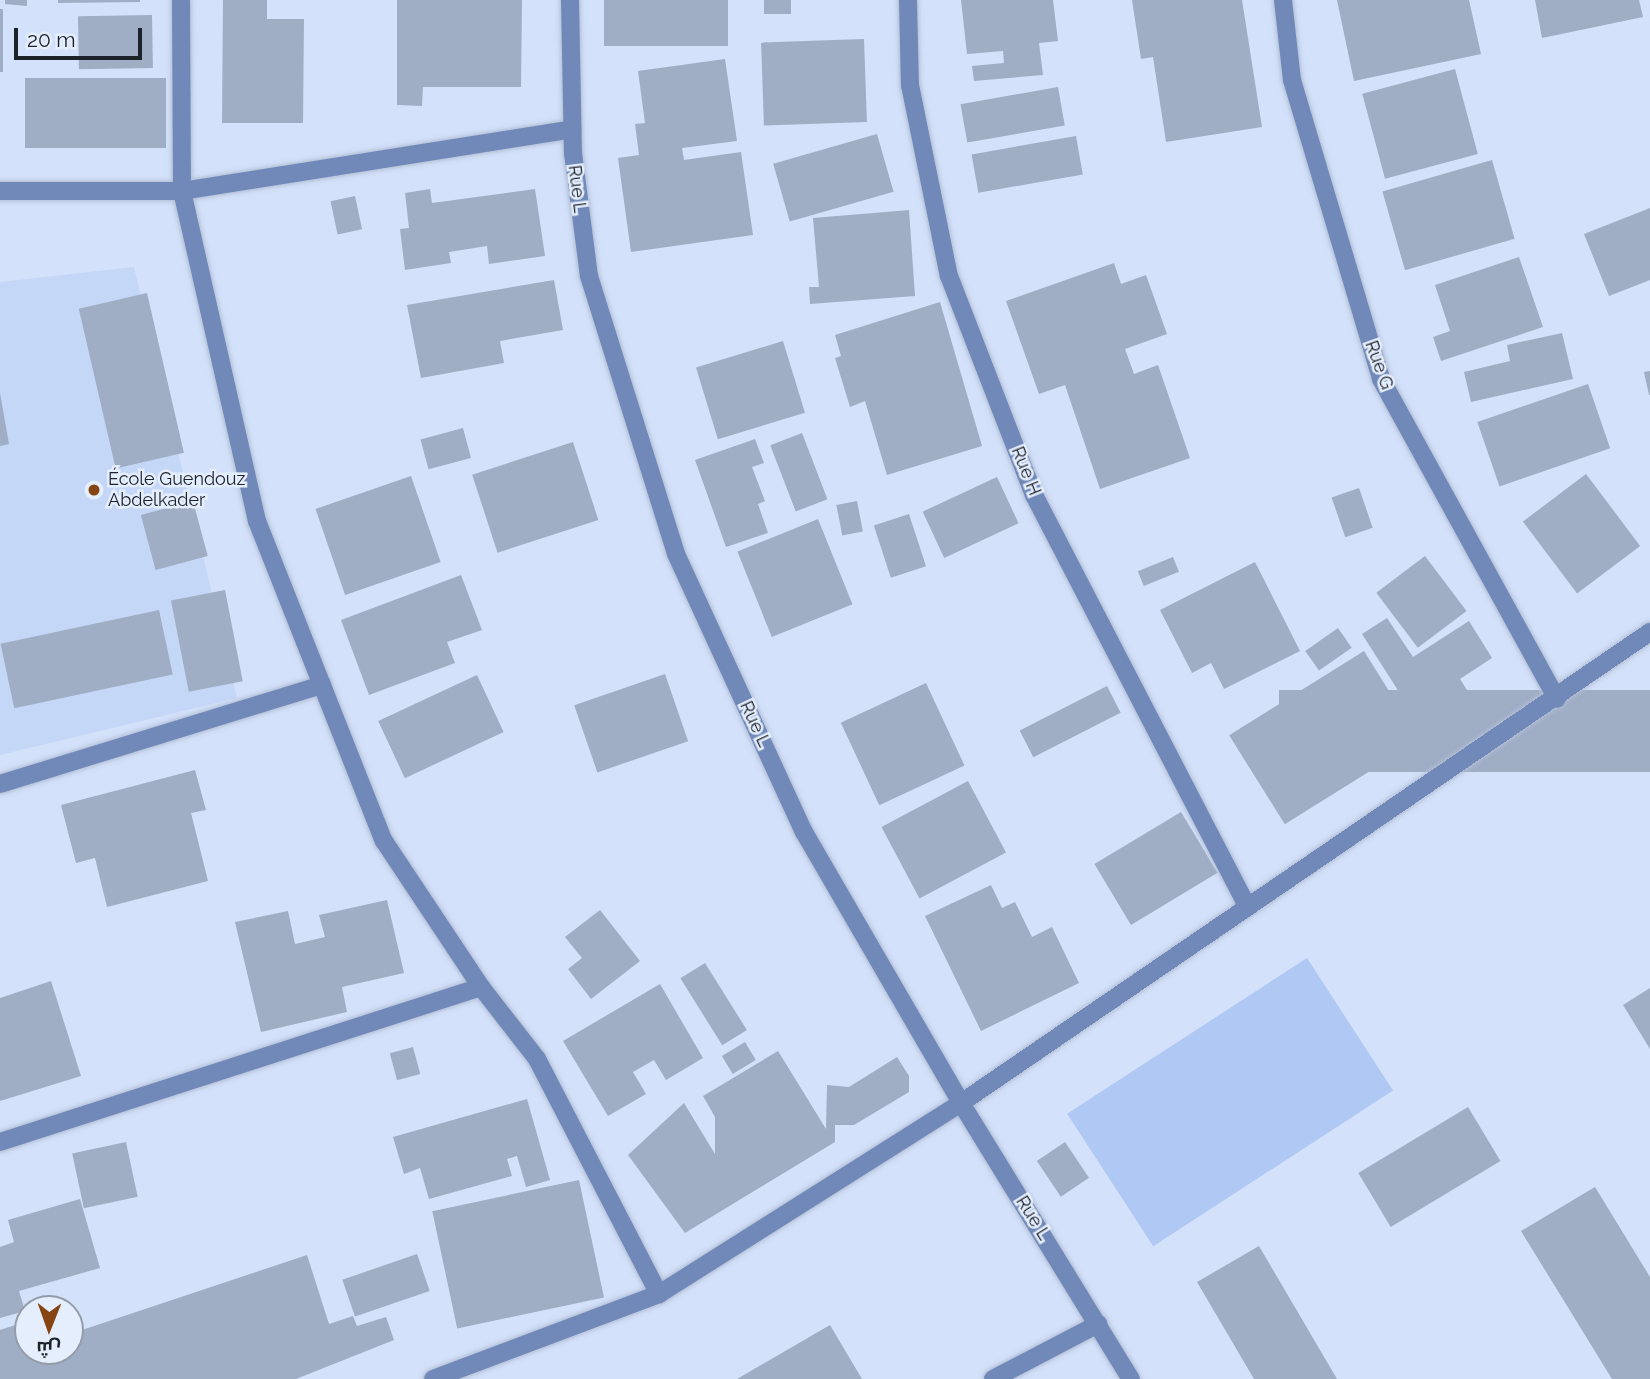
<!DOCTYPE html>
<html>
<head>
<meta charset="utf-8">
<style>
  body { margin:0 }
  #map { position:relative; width:1650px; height:1379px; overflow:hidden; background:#d3e1fa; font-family:Raleway,Cairo,sans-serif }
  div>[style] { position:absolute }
  .built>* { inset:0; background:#c5d7f7 }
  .green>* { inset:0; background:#b0c8f4; transform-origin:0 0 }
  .building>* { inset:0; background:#9fadc5; transform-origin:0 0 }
  .roads { filter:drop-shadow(0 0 2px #b2bed5) drop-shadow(0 0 2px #b2bed5) }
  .minor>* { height:18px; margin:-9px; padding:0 9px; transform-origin:9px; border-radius:9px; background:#7089b9 }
  .dots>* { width:19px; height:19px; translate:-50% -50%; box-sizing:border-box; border:4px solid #e5eefd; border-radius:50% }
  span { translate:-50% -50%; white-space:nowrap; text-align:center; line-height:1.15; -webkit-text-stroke:5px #e5eefd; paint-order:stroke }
  .street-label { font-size:18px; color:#1c212a }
  .poi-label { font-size:18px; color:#1c212a }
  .left { translate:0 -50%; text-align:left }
  .north { position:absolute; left:14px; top:1295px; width:70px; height:70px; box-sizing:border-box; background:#e5eefd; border:2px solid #959ca9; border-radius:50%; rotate:181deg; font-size:19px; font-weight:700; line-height:28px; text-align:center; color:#1c212a }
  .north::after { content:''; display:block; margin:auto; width:24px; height:32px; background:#864412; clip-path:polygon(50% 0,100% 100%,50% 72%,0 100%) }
  .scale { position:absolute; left:14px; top:28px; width:128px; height:32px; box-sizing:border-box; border:4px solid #1c212a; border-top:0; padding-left:9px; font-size:21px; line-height:24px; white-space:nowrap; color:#1c212a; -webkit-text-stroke:5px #e5eefd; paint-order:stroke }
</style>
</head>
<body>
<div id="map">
  <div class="built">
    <i style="clip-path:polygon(134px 267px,237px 698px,0 755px,0 282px)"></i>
  </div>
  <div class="green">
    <i style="left:1307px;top:958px;width:158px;height:286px;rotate:57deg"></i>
  </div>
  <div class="building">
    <i style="clip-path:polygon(5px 0,27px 0,27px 6px,5px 4px)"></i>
    <i style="clip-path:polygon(58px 0,140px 0,140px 2px,58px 3px)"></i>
    <i style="clip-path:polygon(223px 0,267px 0,267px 19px,304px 19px,303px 123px,222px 123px)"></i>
    <i style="clip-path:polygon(397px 0,522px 0,521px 87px,423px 87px,422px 106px,397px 105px)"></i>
    <i style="left:604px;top:0;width:124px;height:46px"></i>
    <i style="left:764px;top:0;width:27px;height:14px"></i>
    <i style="clip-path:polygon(961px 0,1053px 0,1058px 41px,1039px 43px,1043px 75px,974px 81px,972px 66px,1004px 63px,1003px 51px,967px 54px)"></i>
    <i style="clip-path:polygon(1132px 0,1242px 0,1262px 127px,1166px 142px,1153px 57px,1141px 59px)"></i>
    <i style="clip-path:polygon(1337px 0,1469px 0,1481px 54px,1354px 81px)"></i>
    <i style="clip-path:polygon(1535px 0,1639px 0,1643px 17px,1542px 38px)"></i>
    <i style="left:0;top:9px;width:3px;height:63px"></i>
    <i style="left:152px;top:15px;width:53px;height:74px;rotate:89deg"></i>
    <i style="left:864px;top:39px;width:83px;height:103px;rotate:88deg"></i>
    <i style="clip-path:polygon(725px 59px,737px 141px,682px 148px,684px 160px,741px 152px,753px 235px,631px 252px,618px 158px,639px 155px,635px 124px,645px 123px,638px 71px)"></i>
    <i style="left:1455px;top:69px;width:88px;height:96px;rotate:75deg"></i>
    <i style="left:166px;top:78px;width:70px;height:141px;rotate:90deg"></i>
    <i style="left:1058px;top:87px;width:39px;height:99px;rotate:80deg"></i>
    <i style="left:877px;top:134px;width:60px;height:108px;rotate:74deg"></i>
    <i style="left:1076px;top:136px;width:39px;height:106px;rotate:80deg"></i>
    <i style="left:1492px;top:160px;width:82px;height:114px;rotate:74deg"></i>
    <i style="clip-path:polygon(430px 189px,432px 203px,535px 189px,545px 256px,489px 264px,487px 246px,449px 252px,451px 263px,405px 270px,400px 229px,409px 228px,405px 193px)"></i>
    <i style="left:355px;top:196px;width:34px;height:25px;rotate:78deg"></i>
    <i style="clip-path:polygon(1650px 208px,1650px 280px,1609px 296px,1584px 234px)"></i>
    <i style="clip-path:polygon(909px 210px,915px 296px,810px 304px,809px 287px,819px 287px,813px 218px)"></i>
    <i style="clip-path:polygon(1519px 257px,1543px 327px,1441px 361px,1433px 337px,1450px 331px,1435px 285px)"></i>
    <i style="clip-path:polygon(1114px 263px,1121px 284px,1146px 275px,1167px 334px,1125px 349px,1134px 374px,1158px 365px,1190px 458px,1100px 489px,1065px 385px,1039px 394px,1006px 301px)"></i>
    <i style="clip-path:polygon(554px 280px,563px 330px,500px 341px,504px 363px,421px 378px,407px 305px)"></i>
    <i style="left:147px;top:293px;width:164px;height:70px;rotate:77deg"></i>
    <i style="clip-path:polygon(940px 302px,982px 446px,887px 475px,865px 401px,850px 407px,835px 358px,841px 356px,835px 335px)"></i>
    <i style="clip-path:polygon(1562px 333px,1573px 379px,1471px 402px,1464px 372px,1510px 361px,1507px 345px)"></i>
    <i style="left:783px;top:341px;width:75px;height:91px;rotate:73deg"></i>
    <i style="clip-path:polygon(1650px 371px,1650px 395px,1649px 395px,1644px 372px)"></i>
    <i style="left:1588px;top:384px;width:68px;height:117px;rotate:71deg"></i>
    <i style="clip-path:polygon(0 393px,9px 444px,0 446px)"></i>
    <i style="left:463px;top:428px;width:31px;height:44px;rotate:75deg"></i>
    <i style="left:802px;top:433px;width:71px;height:34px;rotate:69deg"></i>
    <i style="clip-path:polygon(755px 439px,764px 463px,752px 467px,765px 501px,758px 504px,768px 533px,726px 547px,695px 460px)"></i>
    <i style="left:573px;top:442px;width:82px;height:106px;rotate:72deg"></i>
    <i style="left:1586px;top:474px;width:90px;height:79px;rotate:53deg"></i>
    <i style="left:411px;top:476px;width:91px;height:101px;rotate:71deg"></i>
    <i style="left:997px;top:477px;width:51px;height:82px;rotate:65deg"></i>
    <i style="left:1359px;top:488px;width:42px;height:29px;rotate:71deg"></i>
    <i style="left:193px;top:501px;width:57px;height:54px;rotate:75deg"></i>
    <i style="left:857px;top:501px;width:31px;height:21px;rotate:79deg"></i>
    <i style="left:909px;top:514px;width:55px;height:37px;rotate:72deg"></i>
    <i style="left:818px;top:519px;width:92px;height:87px;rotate:68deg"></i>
    <i style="left:1425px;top:556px;width:69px;height:61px;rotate:53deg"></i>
    <i style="left:1173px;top:557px;width:16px;height:38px;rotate:68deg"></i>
    <i style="clip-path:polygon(1255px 562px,1300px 651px,1224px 689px,1211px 663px,1192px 673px,1160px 610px)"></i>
    <i style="clip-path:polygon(461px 575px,482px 630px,447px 642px,455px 663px,369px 695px,341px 620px)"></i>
    <i style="left:225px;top:590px;width:93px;height:55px;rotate:79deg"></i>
    <i style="left:159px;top:610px;width:66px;height:162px;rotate:78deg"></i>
    <i style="clip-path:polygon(1387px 618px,1413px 657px,1469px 621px,1492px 658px,1460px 679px,1472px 698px,1422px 728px,1362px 634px)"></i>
    <i style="left:1338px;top:628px;width:24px;height:40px;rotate:55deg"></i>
    <i style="left:1364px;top:651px;width:105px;height:159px;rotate:58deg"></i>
    <i style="left:665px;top:674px;width:71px;height:96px;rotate:71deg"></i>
    <i style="left:477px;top:675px;width:63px;height:109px;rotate:65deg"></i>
    <i style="left:926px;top:683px;width:91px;height:94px;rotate:65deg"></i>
    <i style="left:1107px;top:686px;width:30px;height:98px;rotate:63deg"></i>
    <i style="left:1650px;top:690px;width:82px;height:371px;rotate:90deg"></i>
    <i style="clip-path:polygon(195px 770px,206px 810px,191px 813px,208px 881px,107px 907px,95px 858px,76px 863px,61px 805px)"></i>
    <i style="left:968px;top:781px;width:81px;height:98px;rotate:62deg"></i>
    <i style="left:1181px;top:812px;width:71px;height:101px;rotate:59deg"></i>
    <i style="clip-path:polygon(991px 885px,1002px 908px,1015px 902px,1032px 937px,1052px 927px,1079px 983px,981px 1031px,925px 916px)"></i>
    <i style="clip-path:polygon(387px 900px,404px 973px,342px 987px,347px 1012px,261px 1032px,235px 922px,288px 911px,295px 944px,325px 937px,319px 915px)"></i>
    <i style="clip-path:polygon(600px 910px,640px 961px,591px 999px,568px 969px,582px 958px,565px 937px)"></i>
    <i style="left:705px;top:963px;width:79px;height:29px;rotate:58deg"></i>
    <i style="clip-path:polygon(51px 981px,81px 1076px,0 1101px,0 998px)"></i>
    <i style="clip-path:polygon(660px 984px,703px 1058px,666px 1080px,654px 1060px,633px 1072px,646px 1094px,608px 1116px,563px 1041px)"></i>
    <i style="clip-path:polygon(1650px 988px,1650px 1049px,1623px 1005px)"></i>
    <i style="left:745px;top:1042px;width:21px;height:27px;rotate:59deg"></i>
    <i style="left:413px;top:1047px;width:28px;height:24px;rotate:75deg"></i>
    <i style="clip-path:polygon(778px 1051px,826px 1129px,827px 1085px,849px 1087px,897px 1057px,909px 1076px,909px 1092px,854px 1125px,835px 1125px,835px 1142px,685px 1233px,628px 1155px,684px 1103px,715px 1154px,715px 1117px,703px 1096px)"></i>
    <i style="clip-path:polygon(527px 1099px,550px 1180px,526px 1187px,517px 1156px,507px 1159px,512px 1176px,429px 1199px,420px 1168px,404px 1174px,393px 1137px)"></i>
    <i style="left:1468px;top:1107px;width:63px;height:128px;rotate:59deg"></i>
    <i style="left:126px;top:1142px;width:56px;height:55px;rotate:78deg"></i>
    <i style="left:1065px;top:1142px;width:43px;height:34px;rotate:56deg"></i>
    <i style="left:579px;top:1180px;width:120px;height:150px;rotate:78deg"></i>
    <i style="clip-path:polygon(1595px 1187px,1650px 1277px,1650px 1379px,1612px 1379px,1521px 1231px)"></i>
    <i style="clip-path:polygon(80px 1199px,100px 1268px,19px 1291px,25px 1311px,0 1318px,0 1247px,14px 1242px,8px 1220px)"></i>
    <i style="clip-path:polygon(1259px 1246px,1337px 1379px,1254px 1379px,1197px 1282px)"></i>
    <i style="left:417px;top:1254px;width:39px;height:79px;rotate:71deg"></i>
    <i style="clip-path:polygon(307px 1255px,329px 1324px,353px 1316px,357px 1326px,386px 1317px,394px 1340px,296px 1379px,0 1379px,0 1330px,28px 1321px,28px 1351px,70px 1351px,70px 1334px)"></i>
    <i style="clip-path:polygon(830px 1325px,862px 1379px,737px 1379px)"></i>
  </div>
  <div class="roads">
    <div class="minor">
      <i style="left:181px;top:0;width:191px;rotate:89.7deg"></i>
      <i style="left:182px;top:191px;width:338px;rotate:77.2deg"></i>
      <i style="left:257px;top:521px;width:344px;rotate:68.4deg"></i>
      <i style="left:384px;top:841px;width:175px;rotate:56.4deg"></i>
      <i style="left:481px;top:987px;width:91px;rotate:52.1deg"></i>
      <i style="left:537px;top:1059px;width:265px;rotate:62.6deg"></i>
      <i style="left:570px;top:0;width:153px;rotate:88.9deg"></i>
      <i style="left:573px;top:153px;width:124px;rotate:82.6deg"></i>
      <i style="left:589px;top:276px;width:291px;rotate:72.6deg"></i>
      <i style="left:676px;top:554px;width:306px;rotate:65.3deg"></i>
      <i style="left:804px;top:832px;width:313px;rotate:59.9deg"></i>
      <i style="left:961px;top:1103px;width:324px;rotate:58.4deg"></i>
      <i style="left:908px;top:0;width:85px;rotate:88.7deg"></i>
      <i style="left:910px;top:85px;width:195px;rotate:78.5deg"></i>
      <i style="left:949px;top:276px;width:235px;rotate:68.8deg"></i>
      <i style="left:1034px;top:495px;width:464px;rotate:62.6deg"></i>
      <i style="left:1283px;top:0;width:81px;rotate:83.6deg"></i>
      <i style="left:1292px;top:80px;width:312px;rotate:73.4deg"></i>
      <i style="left:1381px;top:379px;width:365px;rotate:61.2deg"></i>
      <i style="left:0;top:191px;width:182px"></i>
      <i style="left:182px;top:191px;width:395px;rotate:-9deg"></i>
      <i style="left:0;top:784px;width:337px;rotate:-17.1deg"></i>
      <i style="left:0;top:1142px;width:505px;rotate:-17.86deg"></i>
      <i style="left:433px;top:1379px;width:241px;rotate:-20.6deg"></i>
      <i style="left:659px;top:1294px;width:357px;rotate:-32.3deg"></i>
      <i style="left:961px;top:1103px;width:835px;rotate:-34.36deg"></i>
      <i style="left:993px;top:1379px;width:119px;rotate:-27.6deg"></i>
    </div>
  </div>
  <div class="dots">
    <i style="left:94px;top:490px;background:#864412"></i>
  </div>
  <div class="street-label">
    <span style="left:577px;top:189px;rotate:83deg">Rue L</span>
    <span style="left:1379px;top:365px;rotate:70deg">Rue G</span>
    <span style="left:1026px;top:471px;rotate:68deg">Rue H</span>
    <span style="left:755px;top:724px;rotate:65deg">Rue L</span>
    <span style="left:1033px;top:1218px;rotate:58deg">Rue L</span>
  </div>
  <div class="poi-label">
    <span class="left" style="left:108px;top:490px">École Guendouz<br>Abdelkader</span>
  </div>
  <div class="north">ش</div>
  <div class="scale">20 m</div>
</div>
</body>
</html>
